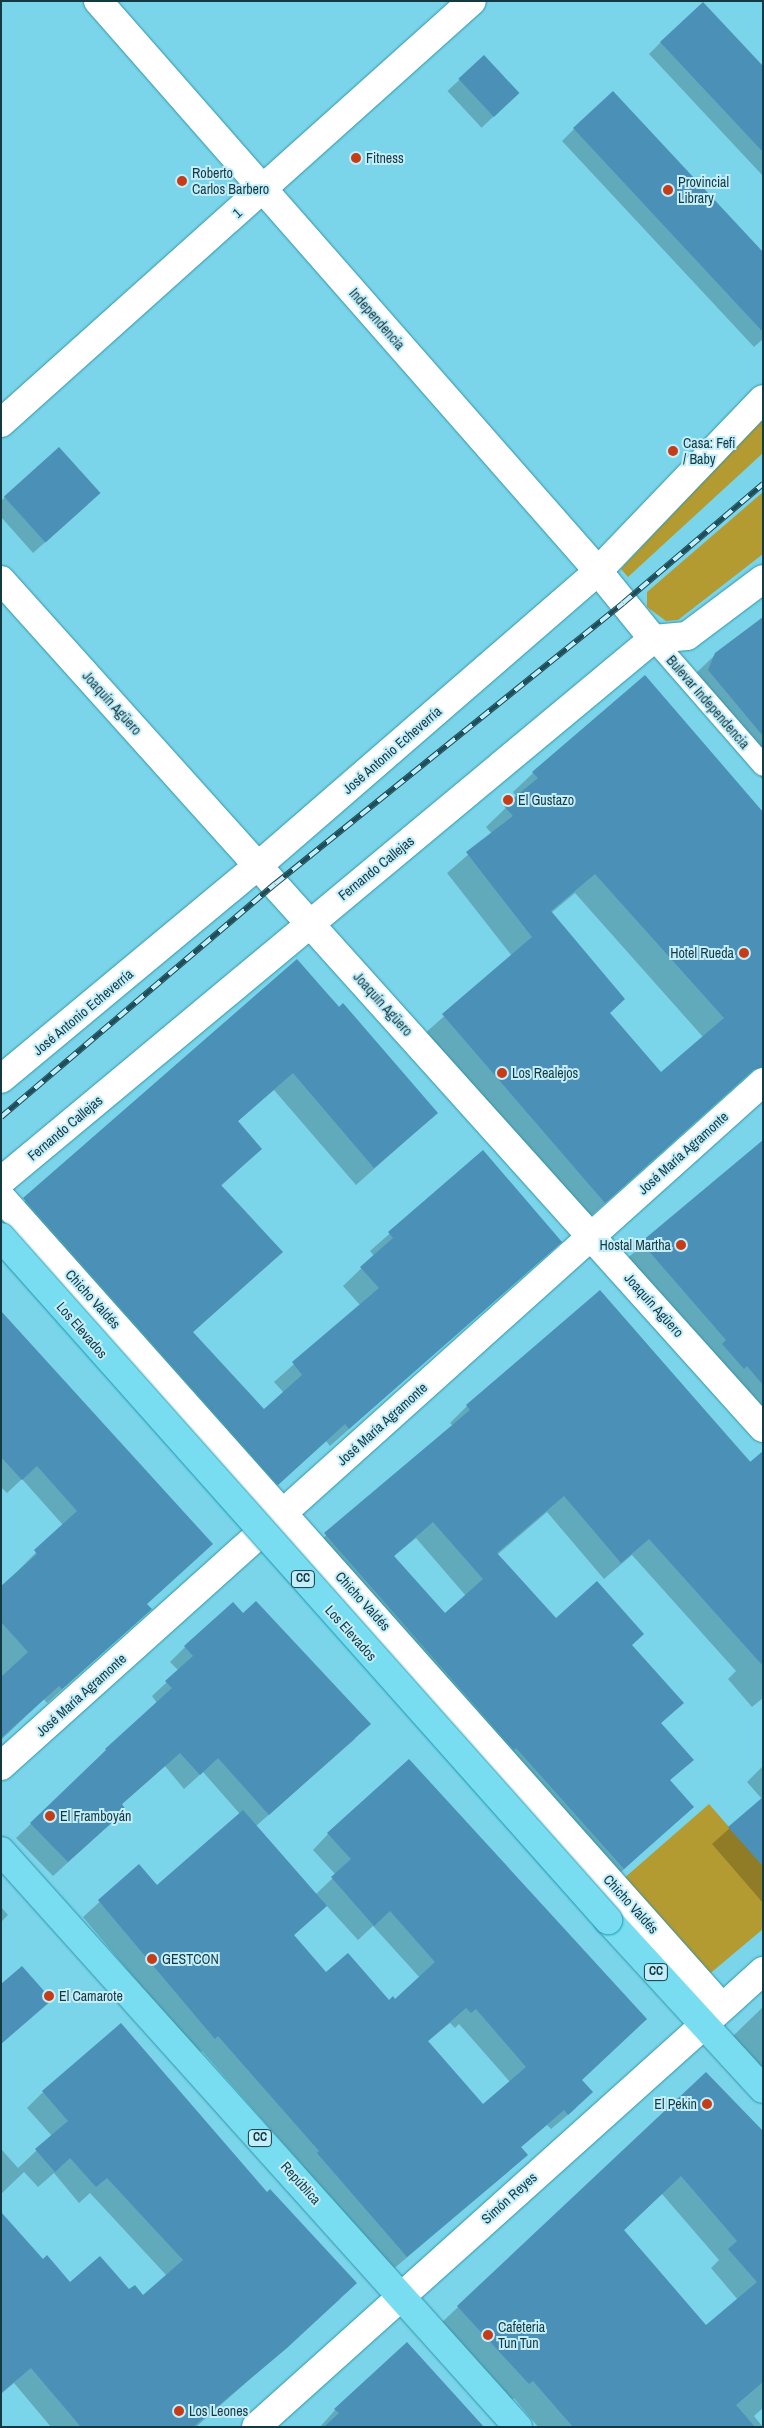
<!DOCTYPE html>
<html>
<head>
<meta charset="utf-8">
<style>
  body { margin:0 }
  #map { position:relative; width:764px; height:2428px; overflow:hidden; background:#7ad5ea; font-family:"Archivo Narrow",sans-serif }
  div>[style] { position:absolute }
  .green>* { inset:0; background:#b49b31 }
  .shadow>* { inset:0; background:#0003; transform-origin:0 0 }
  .building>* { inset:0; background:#4a90b7; transform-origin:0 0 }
  .roads { filter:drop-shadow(0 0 1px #3493a8) drop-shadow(0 0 1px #3493a8) }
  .pedestrian>* { height:21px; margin:-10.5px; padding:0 10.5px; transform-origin:10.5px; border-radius:10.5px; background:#fff }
  .minor>* { height:28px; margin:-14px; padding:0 14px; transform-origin:14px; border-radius:14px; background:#fff }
  .tertiary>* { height:28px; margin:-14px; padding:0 14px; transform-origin:14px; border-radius:14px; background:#fff }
  .primary>* { height:28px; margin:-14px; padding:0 14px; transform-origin:14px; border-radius:14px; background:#78ddf0 }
  .rail>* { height:5.5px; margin-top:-2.75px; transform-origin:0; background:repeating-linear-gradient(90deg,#c4eef9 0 11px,#1f4c57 0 22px); box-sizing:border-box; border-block:1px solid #1f4c57 }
  .bridges { filter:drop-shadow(0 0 1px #1a96ad) drop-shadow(0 0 1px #1a96ad) }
  .primary-bridge>* { height:28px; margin:-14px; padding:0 14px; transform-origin:14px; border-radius:14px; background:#78ddf0 }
  .dots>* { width:14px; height:14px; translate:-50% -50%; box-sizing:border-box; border:2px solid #c4eef9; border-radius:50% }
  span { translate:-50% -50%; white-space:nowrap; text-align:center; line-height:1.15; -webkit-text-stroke:4px #c4eef9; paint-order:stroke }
  .shield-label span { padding:1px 4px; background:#c4eef9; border:1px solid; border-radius:4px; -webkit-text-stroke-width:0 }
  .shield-label { font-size:12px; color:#133a43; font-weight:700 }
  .poi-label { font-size:14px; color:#133a43 }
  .left { translate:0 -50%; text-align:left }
  .right { translate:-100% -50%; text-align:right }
  .street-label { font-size:14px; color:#133a43 }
  .frame { position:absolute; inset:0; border:2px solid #133a43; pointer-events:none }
</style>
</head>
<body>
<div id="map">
  <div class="green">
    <i style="clip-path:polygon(763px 418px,763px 453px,628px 577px,621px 569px)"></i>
    <i style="clip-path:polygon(763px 492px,763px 554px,678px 620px,666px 621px,647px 607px,647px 592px)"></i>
    <i style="clip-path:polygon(709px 1804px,763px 1866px,763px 1929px,707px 1976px,622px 1880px)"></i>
  </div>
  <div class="shadow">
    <i style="clip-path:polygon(661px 42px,763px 68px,763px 176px,649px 54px)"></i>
    <i style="left:484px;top:57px;width:50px;height:50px;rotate:47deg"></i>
    <i style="clip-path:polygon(574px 129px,763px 254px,763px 339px,754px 347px,562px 141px)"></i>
    <i style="clip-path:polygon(5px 497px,87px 505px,33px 553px,1px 517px,1px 501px)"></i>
    <i style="clip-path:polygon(763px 620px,763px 780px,689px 691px,695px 674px,716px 654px)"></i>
    <i style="clip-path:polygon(evenodd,533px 773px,763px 814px,756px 1068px,584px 1222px,423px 1035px,512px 956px,447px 873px,492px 834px,486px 827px,517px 797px,513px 792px,533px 773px,575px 893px,703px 1037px,661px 1074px,609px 1014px,551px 913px,575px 893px)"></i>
    <i style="clip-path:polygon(297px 961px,437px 1113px,356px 1185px,274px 1090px,237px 1122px,261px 1149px,221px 1186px,281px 1252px,192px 1333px,264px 1411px,284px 1393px,274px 1382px,360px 1305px,343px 1286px,374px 1256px,370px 1251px,482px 1152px,560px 1242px,330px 1446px,326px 1441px,259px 1502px,6px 1218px)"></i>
    <i style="clip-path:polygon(763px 1141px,763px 1426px,623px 1262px)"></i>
    <i style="clip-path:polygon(evenodd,600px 1291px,763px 1476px,763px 1698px,752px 1707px,728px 1679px,736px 1671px,632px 1555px,604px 1579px,547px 1512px,497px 1555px,555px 1620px,631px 1646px,682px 1703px,660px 1724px,692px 1760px,669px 1781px,692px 1806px,607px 1885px,308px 1551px,453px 1426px,450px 1423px,467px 1406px,600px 1291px,416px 1538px,466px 1596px,445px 1615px,393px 1557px,416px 1538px)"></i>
    <i style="clip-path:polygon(1px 1313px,146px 1604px,136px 1623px,47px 1703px,44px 1699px,1px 1740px,1px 1588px,63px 1525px,22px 1479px,7px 1493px,1px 1487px)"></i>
    <i style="clip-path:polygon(evenodd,185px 1647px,355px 1739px,256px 1826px,316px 1894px,336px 1875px,313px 1850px,328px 1834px,581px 2080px,576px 2108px,551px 2129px,547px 2125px,520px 2148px,526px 2155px,510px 2170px,391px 2271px,302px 2170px,304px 2167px,202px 2051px,199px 2053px,182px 2035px,83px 1917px,139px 1866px,157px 1886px,240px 1814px,203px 1772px,184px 1789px,165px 1766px,121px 1805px,110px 1824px,53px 1876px,16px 1838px,157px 1703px,152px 1696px,179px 1671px,170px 1662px,185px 1647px,326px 1905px,358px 1940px,373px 1926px,420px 1978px,395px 2000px,389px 2002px,326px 1974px,293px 1936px,326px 1905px,185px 1647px,450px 2023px,455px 2028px,459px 2024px,510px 2082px,483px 2106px,427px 2042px,450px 2023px)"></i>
    <i style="clip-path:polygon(763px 1766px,763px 1903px,712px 1844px,762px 1799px,747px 1782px)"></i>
    <i style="clip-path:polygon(1px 1907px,8px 1915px,1px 1922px)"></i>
    <i style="clip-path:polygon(1px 1985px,50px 2000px,1px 2044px)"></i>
    <i style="clip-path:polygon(763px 2007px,763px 2085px,732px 2037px)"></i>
    <i style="clip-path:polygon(evenodd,706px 2074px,763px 2141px,763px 2408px,754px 2416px,763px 2427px,538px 2427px,514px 2398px,509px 2402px,439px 2325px,706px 2074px,662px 2194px,719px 2260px,711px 2268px,738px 2300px,706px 2327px,623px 2231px,662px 2194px)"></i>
    <i style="clip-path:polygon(43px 2092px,340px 2299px,196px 2427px,51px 2427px,14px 2383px,1px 2394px,1px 2214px,43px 2261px,70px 2283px,129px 2291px,143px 2296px,167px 2276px,90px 2193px,79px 2203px,54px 2173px,38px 2187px,24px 2172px,1px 2194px,1px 2149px,18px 2168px,52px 2136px,27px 2108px)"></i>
    <i style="clip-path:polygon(335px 2410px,483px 2427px,320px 2427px)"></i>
  </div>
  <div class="building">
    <i style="clip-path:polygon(703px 2px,763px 66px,763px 152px,660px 42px)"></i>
    <i style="left:484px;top:55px;width:52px;height:35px;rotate:47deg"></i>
    <i style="clip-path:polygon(613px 91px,763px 252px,763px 332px,573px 128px)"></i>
    <i style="left:59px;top:447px;width:62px;height:74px;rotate:48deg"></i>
    <i style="clip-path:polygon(763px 617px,763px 736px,708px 670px,715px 653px)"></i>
    <i style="clip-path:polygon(evenodd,645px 675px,763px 812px,763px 1067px,753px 1070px,605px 1203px,442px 1014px,532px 937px,466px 852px,513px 816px,504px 806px,538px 778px,532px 772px,645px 675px,595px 874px,724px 1018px,661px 1072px,610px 1013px,625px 999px,551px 911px,595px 874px)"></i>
    <i style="clip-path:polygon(297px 959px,339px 1007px,343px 1003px,438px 1113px,374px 1168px,293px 1073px,238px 1121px,262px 1149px,221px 1185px,283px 1252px,193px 1332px,264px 1409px,302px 1375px,292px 1362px,379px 1288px,360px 1267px,393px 1238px,388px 1232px,483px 1150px,562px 1242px,349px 1429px,345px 1424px,278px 1485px,23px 1198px)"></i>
    <i style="clip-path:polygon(763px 1140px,763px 1385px,747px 1366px,744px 1369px,722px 1344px,726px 1340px,641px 1242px)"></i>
    <i style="clip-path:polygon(evenodd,600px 1290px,750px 1462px,763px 1451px,763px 1666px,649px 1539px,621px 1563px,564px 1496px,497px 1553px,556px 1618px,597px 1581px,644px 1634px,632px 1645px,684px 1703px,661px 1723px,694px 1760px,670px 1780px,694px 1807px,624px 1869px,516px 1748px,514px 1750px,324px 1533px,470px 1410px,466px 1405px,600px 1290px,433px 1522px,483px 1579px,445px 1613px,394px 1556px,433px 1522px)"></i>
    <i style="clip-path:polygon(1px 1311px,213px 1544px,147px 1604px,152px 1609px,62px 1689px,59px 1686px,1px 1738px,1px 1677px,28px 1652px,1px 1622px,1px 1586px,37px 1554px,34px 1550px,77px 1511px,37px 1466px,22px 1480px,1px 1457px)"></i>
    <i style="clip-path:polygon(256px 1601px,371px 1724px,269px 1815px,218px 1758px,200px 1775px,180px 1753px,122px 1804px,126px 1810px,68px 1862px,30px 1823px,106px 1750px,105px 1749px,172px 1688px,165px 1681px,193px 1656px,184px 1646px,233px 1602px,243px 1613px)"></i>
    <i style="clip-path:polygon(evenodd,409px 1759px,647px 2019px,582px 2080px,593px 2092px,568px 2115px,564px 2110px,521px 2147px,528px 2155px,407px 2257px,317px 2153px,319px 2151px,218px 2036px,215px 2039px,198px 2019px,98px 1900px,139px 1864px,157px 1885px,243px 1810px,327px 1906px,294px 1935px,326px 1972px,348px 1953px,389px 2000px,393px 1996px,395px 1999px,435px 1962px,390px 1911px,374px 1926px,331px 1877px,351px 1859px,327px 1833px,409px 1759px,466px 2008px,471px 2013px,476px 2009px,526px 2067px,483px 2104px,428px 2041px,466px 2008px)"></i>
    <i style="clip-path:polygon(763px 1797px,763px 1866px,728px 1827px)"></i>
    <i style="clip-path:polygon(22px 1966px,52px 2000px,1px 2044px,1px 1984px)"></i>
    <i style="clip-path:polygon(121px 2023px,267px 2192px,270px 2189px,357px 2283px,287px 2348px,193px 2427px,81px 2427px,31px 2368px,1px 2393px,1px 2212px,43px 2259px,47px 2255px,70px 2282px,100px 2256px,129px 2289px,135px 2285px,143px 2295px,183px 2260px,107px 2178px,96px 2187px,70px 2158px,55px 2172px,35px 2149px,68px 2121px,42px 2091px)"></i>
    <i style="clip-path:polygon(evenodd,706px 2072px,763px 2131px,763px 2382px,736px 2405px,755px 2427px,573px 2427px,533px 2381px,529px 2384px,457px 2306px,706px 2072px,681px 2176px,737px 2241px,728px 2249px,757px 2282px,706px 2325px,624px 2230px,681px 2176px)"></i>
    <i style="clip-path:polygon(407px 2342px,484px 2427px,324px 2427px,339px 2413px,334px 2409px)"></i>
  </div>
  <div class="roads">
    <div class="pedestrian">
      <i style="left:653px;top:639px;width:167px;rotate:48.9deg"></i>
    </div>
    <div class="minor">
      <i style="left:98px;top:1px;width:758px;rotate:48.74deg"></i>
      <i style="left:598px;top:571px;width:87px;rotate:51deg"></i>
      <i style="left:1px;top:423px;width:632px;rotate:-41.86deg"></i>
      <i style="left:1px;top:580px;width:1140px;rotate:48.06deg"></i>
      <i style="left:1px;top:1079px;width:335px;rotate:-39.7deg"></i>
      <i style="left:259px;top:865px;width:449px;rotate:-40.9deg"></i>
      <i style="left:598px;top:571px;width:238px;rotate:-46.2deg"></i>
      <i style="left:1px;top:1197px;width:1084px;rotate:48.33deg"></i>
      <i style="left:1px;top:1766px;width:1024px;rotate:-41.91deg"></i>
      <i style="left:710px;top:2019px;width:72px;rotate:-42.2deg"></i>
    </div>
    <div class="tertiary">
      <i style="left:1px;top:1181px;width:848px;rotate:-39.74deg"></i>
      <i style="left:653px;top:639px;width:34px;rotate:-5deg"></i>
      <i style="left:687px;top:636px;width:95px;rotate:-36.9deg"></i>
      <i style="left:256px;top:2427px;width:603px;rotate:-41.91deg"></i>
    </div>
    <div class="primary">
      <i style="left:1px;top:1851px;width:774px;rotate:48.09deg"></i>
      <i style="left:608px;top:1920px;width:229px;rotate:47.5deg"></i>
    </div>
  </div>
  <div class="rail">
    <i style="left:1px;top:1117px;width:360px;rotate:-40.4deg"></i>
    <i style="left:275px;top:884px;width:447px;rotate:-38.9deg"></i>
    <i style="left:623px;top:603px;width:184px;rotate:-40.4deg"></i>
  </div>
  <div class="bridges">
    <div class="primary-bridge">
      <i style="left:1px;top:1237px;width:914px;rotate:48.37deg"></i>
    </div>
  </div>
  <div class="dots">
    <i style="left:356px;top:158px;background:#c53c17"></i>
    <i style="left:182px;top:181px;background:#c53c17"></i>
    <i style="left:668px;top:190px;background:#c53c17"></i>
    <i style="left:673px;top:451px;background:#c53c17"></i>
    <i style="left:508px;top:800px;background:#c53c17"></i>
    <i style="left:744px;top:953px;background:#c53c17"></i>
    <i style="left:502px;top:1073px;background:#c53c17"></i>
    <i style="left:681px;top:1245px;background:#c53c17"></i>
    <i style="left:50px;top:1816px;background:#c53c17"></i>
    <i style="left:152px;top:1959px;background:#c53c17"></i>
    <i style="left:49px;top:1996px;background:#c53c17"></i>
    <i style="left:707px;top:2104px;background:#c53c17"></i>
    <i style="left:488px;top:2335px;background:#c53c17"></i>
    <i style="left:179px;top:2411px;background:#c53c17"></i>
  </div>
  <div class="shield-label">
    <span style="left:303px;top:1579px">CC</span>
    <span style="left:656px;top:1972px">CC</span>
    <span style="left:260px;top:2138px">CC</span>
  </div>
  <div class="poi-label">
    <span class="left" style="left:366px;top:158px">Fitness</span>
    <span class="left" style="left:192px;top:181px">Roberto<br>Carlos Barbero</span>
    <span class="left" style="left:678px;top:190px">Provincial<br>Library</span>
    <span class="left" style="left:683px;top:451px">Casa: Fefi<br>/ Baby</span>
    <span class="left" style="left:518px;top:800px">El Gustazo</span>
    <span class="right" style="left:734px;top:953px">Hotel Rueda</span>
    <span class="left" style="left:512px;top:1073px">Los Realejos</span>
    <span class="right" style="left:671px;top:1245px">Hostal Martha</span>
    <span class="left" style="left:60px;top:1816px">El Framboyán</span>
    <span class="left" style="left:162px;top:1959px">GESTCON</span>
    <span class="left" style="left:59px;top:1996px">El Camarote</span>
    <span class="right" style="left:697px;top:2104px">El Pekin</span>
    <span class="left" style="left:498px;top:2335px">Cafeteria<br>Tun Tun</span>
    <span class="left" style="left:189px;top:2411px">Los Leones</span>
  </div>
  <div class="street-label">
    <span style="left:237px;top:213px;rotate:-42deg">1</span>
    <span style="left:377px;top:319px;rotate:49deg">Independencia</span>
    <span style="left:708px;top:702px;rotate:49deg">Bulevar Independencia</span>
    <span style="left:112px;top:703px;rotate:48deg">Joaquín Agüero</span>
    <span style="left:392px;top:750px;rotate:-41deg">José Antonio Echeverría</span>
    <span style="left:376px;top:868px;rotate:-39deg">Fernando Callejas</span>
    <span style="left:383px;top:1004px;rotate:48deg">Joaquín Agüero</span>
    <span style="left:83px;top:1012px;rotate:-40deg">José Antonio Echeverría</span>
    <span style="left:65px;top:1128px;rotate:-40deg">Fernando Callejas</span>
    <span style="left:683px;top:1153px;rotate:-42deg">José María Agramonte</span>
    <span style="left:93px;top:1299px;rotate:48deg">Chicho Valdés</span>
    <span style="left:654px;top:1305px;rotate:48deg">Joaquín Agüero</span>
    <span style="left:82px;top:1330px;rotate:49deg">Los Elevados</span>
    <span style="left:382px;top:1424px;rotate:-42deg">José María Agramonte</span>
    <span style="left:363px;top:1601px;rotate:48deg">Chicho Valdés</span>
    <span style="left:351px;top:1633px;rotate:48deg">Los Elevados</span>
    <span style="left:81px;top:1695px;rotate:-42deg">José María Agramonte</span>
    <span style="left:631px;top:1904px;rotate:48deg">Chicho Valdés</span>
    <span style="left:301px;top:2183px;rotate:48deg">República</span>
    <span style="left:509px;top:2198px;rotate:-42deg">Simón Reyes</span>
  </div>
  <div class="frame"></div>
</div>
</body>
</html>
